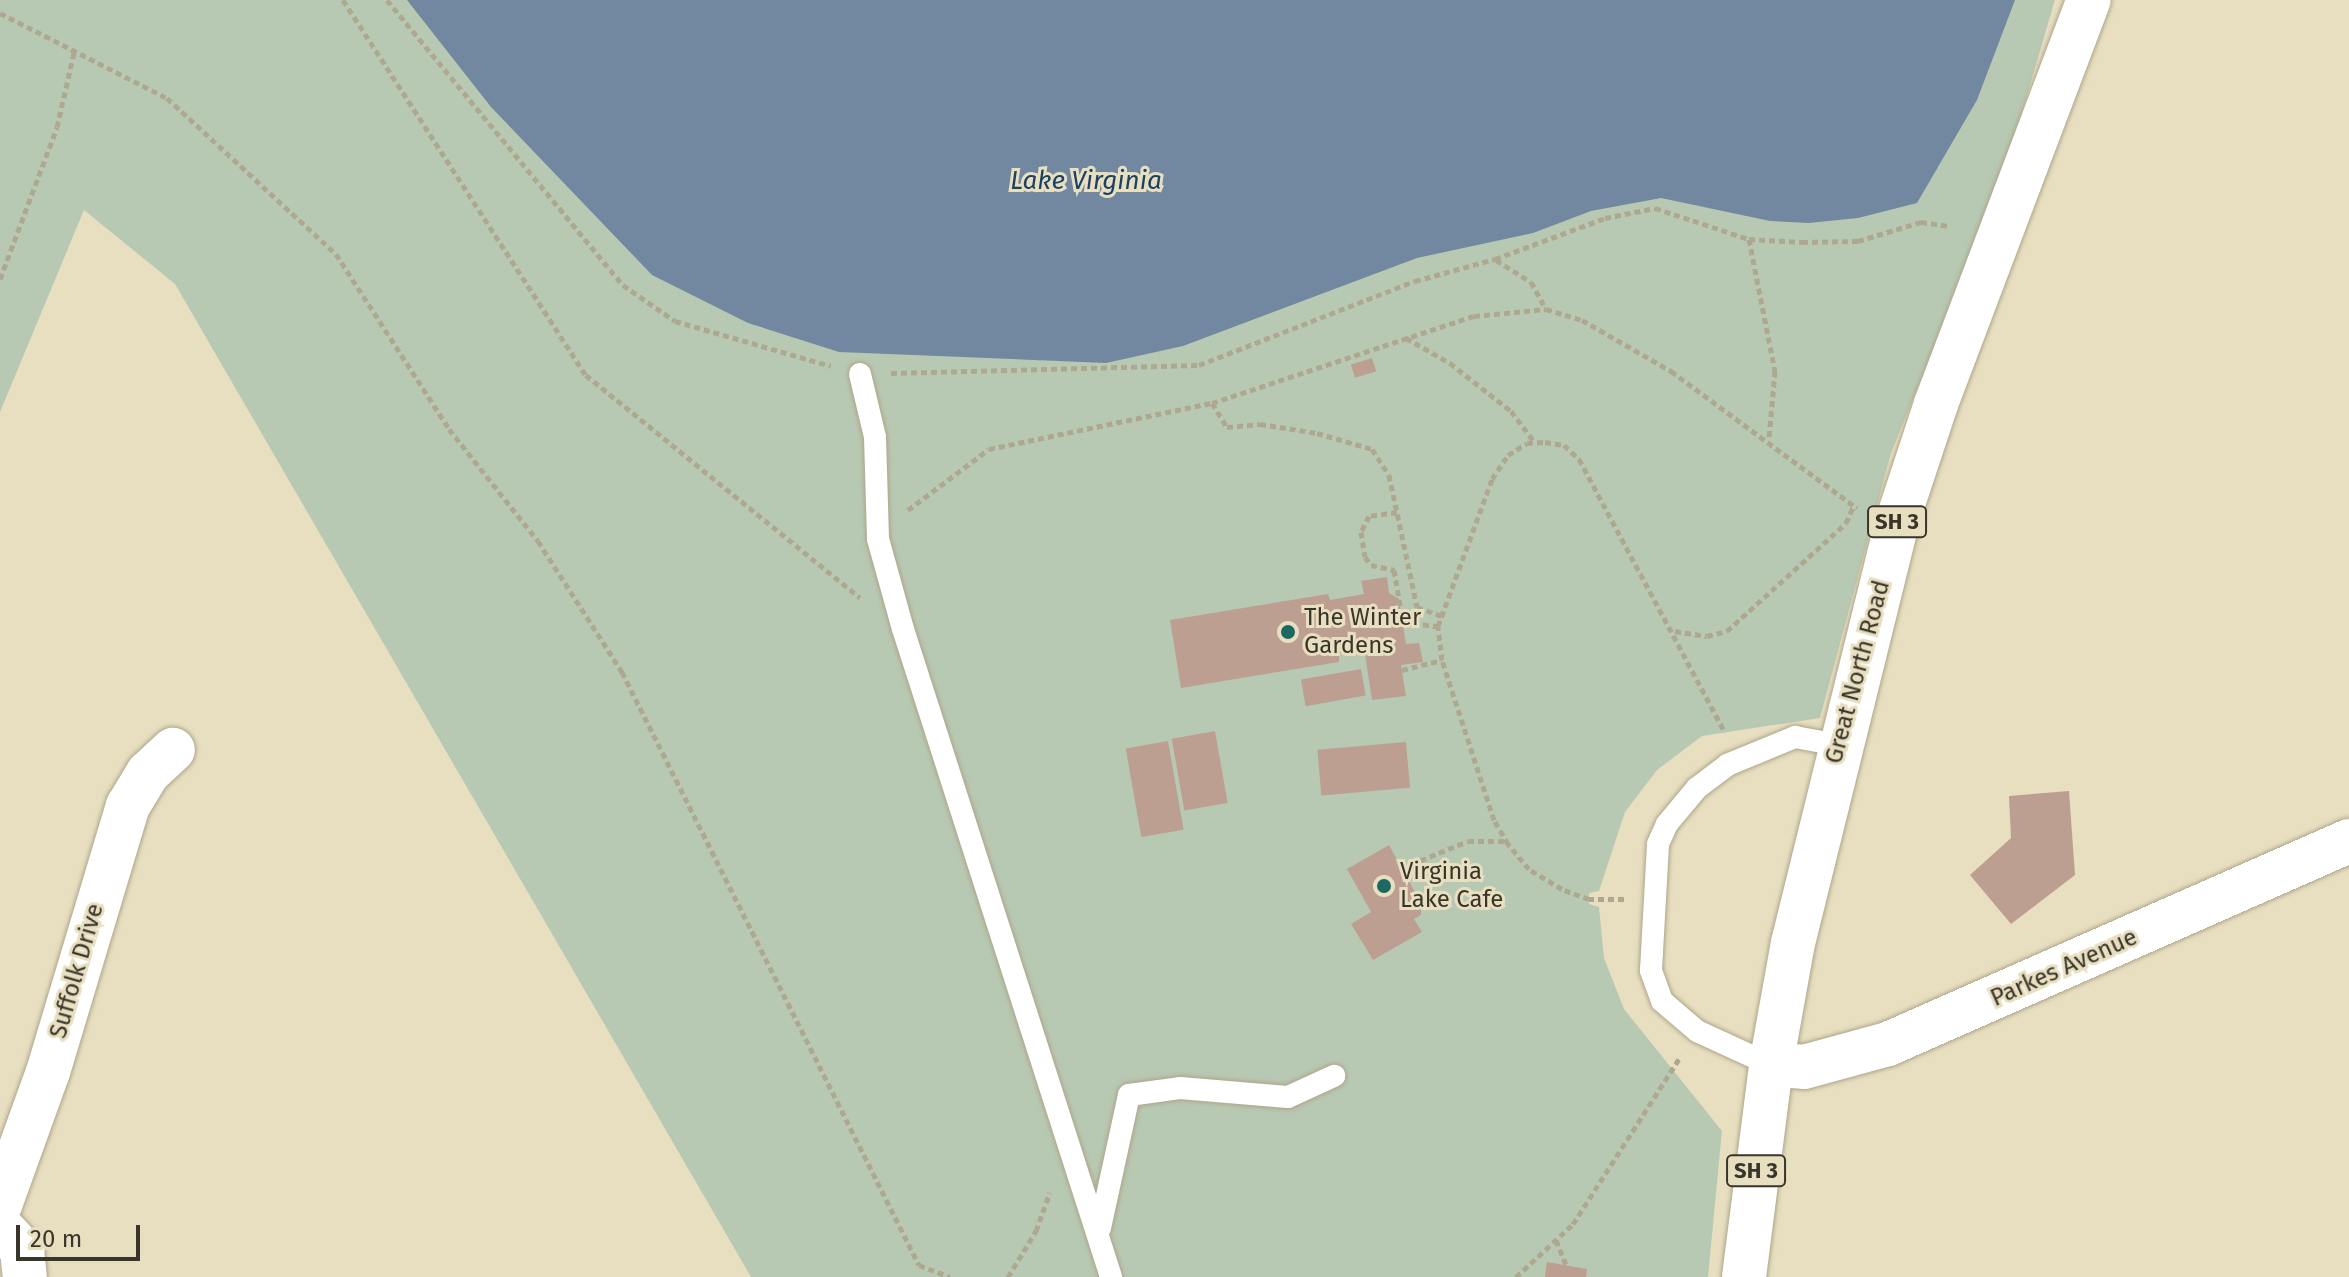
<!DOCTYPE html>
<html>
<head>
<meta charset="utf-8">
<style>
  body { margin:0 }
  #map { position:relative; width:2349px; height:1277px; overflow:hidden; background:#e8dfc1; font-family:"Fira Sans",sans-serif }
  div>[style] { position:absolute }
  .green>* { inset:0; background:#b8c9b3 }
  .water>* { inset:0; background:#7188a0 }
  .building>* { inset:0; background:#bd9f92; transform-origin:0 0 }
  .path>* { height:5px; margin-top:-2.5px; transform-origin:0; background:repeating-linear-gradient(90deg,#afa890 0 6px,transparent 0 10px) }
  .roads { filter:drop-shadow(0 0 2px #aea68a) drop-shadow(0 0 2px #aea68a) }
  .lane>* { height:22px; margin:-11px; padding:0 11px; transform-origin:11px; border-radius:11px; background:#fff }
  .street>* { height:44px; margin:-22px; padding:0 22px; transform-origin:22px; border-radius:22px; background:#fff }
  .highway>* { height:44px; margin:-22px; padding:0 22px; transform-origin:22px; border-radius:22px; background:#fff }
  .dots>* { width:22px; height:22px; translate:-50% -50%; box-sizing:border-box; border:4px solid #e8dfc1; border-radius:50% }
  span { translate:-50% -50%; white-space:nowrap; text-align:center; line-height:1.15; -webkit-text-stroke:6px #e8dfc1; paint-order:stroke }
  .shield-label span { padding:2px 6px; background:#e8dfc1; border:2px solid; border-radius:6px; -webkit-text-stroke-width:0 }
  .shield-label { font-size:22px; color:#39352a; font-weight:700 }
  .poi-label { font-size:24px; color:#39352a }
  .left { translate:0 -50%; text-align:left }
  .street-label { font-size:24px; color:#39352a }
  .water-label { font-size:26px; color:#1b4265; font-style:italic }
  .scale { position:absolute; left:16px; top:1225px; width:124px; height:36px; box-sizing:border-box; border:4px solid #39352a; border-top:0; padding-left:10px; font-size:24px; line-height:28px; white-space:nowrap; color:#39352a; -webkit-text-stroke:6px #e8dfc1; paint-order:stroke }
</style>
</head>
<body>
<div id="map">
  <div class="green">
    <i style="clip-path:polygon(0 0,2055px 0,2001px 183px,1891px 453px,1820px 718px,1702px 736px,1657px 770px,1625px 812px,1599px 891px,1589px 893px,1589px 904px,1599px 907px,1604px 958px,1624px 1009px,1722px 1131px,1708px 1277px,751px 1277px,175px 284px,84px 210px,0 412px)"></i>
  </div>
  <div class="water">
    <i style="clip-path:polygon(407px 0,2015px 0,1977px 100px,1917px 203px,1858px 218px,1809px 223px,1770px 221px,1661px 198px,1591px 211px,1533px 233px,1417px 258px,1183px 346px,1106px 363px,839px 352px,748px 323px,652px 275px,491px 107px)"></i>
  </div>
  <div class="building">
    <i style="left:1372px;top:358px;width:14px;height:22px;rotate:73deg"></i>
    <i style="clip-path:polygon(1387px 577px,1389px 593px,1399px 599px,1406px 644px,1419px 643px,1423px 662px,1401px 665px,1406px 696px,1372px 700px,1365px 654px,1384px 647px,1339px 653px,1339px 662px,1181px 688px,1170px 620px,1328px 594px,1330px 600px,1364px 594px,1361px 581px)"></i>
    <i style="left:1361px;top:669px;width:27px;height:61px;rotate:80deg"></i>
    <i style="left:1215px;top:731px;width:73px;height:44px;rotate:80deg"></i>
    <i style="left:1168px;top:741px;width:90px;height:43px;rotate:80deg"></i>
    <i style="left:1406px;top:742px;width:46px;height:89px;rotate:85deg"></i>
    <i style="clip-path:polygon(2069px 791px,2075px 875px,2011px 924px,1970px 875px,2011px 838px,2009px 796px)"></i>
    <i style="clip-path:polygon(1389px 845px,1421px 903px,1421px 915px,1414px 919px,1422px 932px,1373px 960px,1351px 924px,1371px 912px,1347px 869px)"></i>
    <i style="clip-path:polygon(1547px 1262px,1587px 1269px,1586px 1277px,1545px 1277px)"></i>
  </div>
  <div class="path">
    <i style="left:343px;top:0;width:447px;rotate:57.1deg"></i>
    <i style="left:586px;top:375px;width:353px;rotate:39.1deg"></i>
    <i style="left:387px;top:0;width:370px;rotate:50.4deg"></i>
    <i style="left:623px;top:285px;width:63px;rotate:34.7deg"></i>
    <i style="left:675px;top:321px;width:162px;rotate:16.1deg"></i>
    <i style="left:0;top:13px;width:187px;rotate:27deg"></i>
    <i style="left:167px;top:98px;width:230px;rotate:42.7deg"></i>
    <i style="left:336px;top:254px;width:208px;rotate:57.1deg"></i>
    <i style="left:449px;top:429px;width:143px;rotate:51.5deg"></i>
    <i style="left:538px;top:541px;width:156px;rotate:57.3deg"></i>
    <i style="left:622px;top:672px;width:663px;rotate:63.4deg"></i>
    <i style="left:919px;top:1265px;width:33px;rotate:21deg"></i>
    <i style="left:1749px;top:239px;width:135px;rotate:78.9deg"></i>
    <i style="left:1775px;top:371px;width:67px;rotate:95.1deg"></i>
    <i style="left:1496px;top:260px;width:41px;rotate:32.2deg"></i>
    <i style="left:1531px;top:282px;width:31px;rotate:61deg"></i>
    <i style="left:0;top:279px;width:162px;rotate:-69.4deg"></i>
    <i style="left:57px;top:127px;width:76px;rotate:-77.1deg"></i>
    <i style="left:1406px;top:338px;width:51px;rotate:29.6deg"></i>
    <i style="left:1450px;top:363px;width:78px;rotate:38.2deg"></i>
    <i style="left:1511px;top:411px;width:39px;rotate:53deg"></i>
    <i style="left:891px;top:373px;width:308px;rotate:-1.5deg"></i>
    <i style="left:1199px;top:365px;width:232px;rotate:-21.3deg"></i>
    <i style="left:1415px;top:281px;width:83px;rotate:-15.4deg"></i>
    <i style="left:1495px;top:259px;width:117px;rotate:-20.4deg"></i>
    <i style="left:1605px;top:218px;width:51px;rotate:-11.3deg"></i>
    <i style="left:1655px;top:208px;width:99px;rotate:18.3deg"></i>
    <i style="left:1749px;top:239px;width:53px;rotate:3.2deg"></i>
    <i style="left:1802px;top:242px;width:56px;rotate:-1deg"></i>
    <i style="left:1858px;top:241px;width:66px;rotate:-16.8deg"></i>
    <i style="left:1921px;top:222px;width:28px;rotate:8deg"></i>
    <i style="left:1212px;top:403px;width:28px;rotate:58deg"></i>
    <i style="left:1227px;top:427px;width:33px;rotate:-5deg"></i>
    <i style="left:1260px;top:424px;width:58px;rotate:9deg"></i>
    <i style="left:1317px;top:433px;width:57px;rotate:16.2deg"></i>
    <i style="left:1372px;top:449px;width:31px;rotate:57deg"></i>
    <i style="left:1389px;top:475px;width:135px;rotate:78deg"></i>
    <i style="left:1417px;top:607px;width:27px;rotate:20deg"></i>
    <i style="left:908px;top:510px;width:101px;rotate:-37deg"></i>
    <i style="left:989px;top:449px;width:228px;rotate:-11.7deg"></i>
    <i style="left:1212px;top:403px;width:276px;rotate:-18.4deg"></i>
    <i style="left:1474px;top:316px;width:72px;rotate:-5.6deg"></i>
    <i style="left:1546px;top:309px;width:38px;rotate:17deg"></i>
    <i style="left:1582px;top:320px;width:103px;rotate:29.8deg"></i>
    <i style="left:1671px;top:371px;width:231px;rotate:36.4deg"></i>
    <i style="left:1397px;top:512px;width:28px;rotate:172deg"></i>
    <i style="left:1369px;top:516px;width:18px;rotate:117deg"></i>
    <i style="left:1361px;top:532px;width:25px;rotate:81deg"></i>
    <i style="left:1365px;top:557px;width:10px;rotate:53deg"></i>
    <i style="left:1371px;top:565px;width:24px;rotate:12deg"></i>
    <i style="left:1394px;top:570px;width:53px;rotate:80.2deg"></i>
    <i style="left:1403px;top:622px;width:35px;rotate:7deg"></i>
    <i style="left:1675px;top:631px;width:32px;rotate:9deg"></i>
    <i style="left:1707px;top:636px;width:21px;rotate:-14deg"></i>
    <i style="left:1727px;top:631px;width:161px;rotate:-42.2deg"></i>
    <i style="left:1846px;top:523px;width:17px;rotate:-66deg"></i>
    <i style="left:1402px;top:670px;width:41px;rotate:-14deg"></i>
    <i style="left:1402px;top:868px;width:71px;rotate:-22.2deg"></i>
    <i style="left:1468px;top:841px;width:37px"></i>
    <i style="left:1624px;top:899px;width:35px;rotate:180deg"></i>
    <i style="left:1589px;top:899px;width:29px;rotate:-160deg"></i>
    <i style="left:1562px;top:889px;width:39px;rotate:-149deg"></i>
    <i style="left:1529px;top:869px;width:33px;rotate:-130deg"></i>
    <i style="left:1508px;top:844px;width:28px;rotate:-120deg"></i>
    <i style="left:1494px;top:820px;width:168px;rotate:-108deg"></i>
    <i style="left:1442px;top:660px;width:34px;rotate:-97deg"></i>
    <i style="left:1438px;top:626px;width:157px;rotate:-69.8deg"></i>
    <i style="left:1492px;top:479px;width:29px;rotate:-56deg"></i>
    <i style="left:1508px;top:455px;width:22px;rotate:-32deg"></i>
    <i style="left:1527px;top:443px;width:18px;rotate:-3deg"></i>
    <i style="left:1545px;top:442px;width:19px;rotate:9deg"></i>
    <i style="left:1564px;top:445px;width:21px;rotate:43deg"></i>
    <i style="left:1579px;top:459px;width:310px;rotate:61.9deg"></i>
    <i style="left:1556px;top:1240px;width:27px;rotate:68deg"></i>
    <i style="left:1008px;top:1277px;width:54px;rotate:-58.7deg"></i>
    <i style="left:1036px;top:1231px;width:41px;rotate:-70.3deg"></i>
    <i style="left:1516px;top:1277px;width:78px;rotate:-42.9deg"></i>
    <i style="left:1573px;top:1224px;width:200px;rotate:-57.3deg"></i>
  </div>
  <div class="roads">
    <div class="lane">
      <i style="left:860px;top:374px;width:65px;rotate:76.6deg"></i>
      <i style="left:875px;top:437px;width:102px;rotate:88.3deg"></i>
      <i style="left:878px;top:539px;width:93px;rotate:74.5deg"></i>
      <i style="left:903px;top:629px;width:681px;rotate:72.2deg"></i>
      <i style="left:1771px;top:1065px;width:81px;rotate:-155.3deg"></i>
      <i style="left:1697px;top:1031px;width:46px;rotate:-139.4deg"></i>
      <i style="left:1662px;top:1001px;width:33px;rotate:-110deg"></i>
      <i style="left:1651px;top:970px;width:126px;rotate:-86.8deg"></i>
      <i style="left:1658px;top:844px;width:22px;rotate:-66deg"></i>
      <i style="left:1667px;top:824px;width:47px;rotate:-50.2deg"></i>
      <i style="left:1697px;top:788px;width:38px;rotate:-37deg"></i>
      <i style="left:1727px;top:765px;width:74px;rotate:-22.4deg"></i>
      <i style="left:1795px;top:737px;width:44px;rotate:10.5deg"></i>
      <i style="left:1100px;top:1228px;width:136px;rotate:-77.7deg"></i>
      <i style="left:1129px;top:1095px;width:51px;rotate:-7.8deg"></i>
      <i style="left:1180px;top:1088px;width:108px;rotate:4.8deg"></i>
      <i style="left:1288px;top:1097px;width:51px;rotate:-24.5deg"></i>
    </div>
    <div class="street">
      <i style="left:1771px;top:1065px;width:33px;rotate:3deg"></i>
      <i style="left:1804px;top:1067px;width:87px;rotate:-15.3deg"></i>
      <i style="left:1888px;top:1044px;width:504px;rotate:-23.77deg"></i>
      <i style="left:0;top:1205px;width:141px;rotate:-70.2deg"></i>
      <i style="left:48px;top:1072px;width:278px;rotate:-73.3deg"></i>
      <i style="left:128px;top:806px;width:39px;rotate:-59deg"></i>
      <i style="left:148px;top:773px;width:34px;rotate:-43deg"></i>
      <i style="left:0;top:1226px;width:33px;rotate:47deg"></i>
      <i style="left:22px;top:1250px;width:27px;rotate:84deg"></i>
    </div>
    <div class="highway">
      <i style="left:1744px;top:1277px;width:214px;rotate:-82.7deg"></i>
      <i style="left:1771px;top:1065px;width:124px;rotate:-79.8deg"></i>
      <i style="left:1793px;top:943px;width:434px;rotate:-76.1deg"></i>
      <i style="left:1897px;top:522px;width:124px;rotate:-71.7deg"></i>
      <i style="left:1936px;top:404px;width:432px;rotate:-69.3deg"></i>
    </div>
  </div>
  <div class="dots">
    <i style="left:1288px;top:632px;background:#1c6862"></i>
    <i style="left:1384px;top:886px;background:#1c6862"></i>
  </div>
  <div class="shield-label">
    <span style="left:1897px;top:522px">SH 3</span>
    <span style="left:1756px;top:1171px">SH 3</span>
  </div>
  <div class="poi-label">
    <span class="left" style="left:1304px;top:632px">The Winter<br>Gardens</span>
    <span class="left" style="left:1400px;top:886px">Virginia<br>Lake Cafe</span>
  </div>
  <div class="street-label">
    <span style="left:1858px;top:672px;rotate:-75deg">Great North Road</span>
    <span style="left:2064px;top:968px;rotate:-24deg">Parkes Avenue</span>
    <span style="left:77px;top:971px;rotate:-74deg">Suffolk Drive</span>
  </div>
  <div class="water-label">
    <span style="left:1086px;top:181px">Lake Virginia</span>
  </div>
  <div class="scale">20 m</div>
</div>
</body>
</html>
